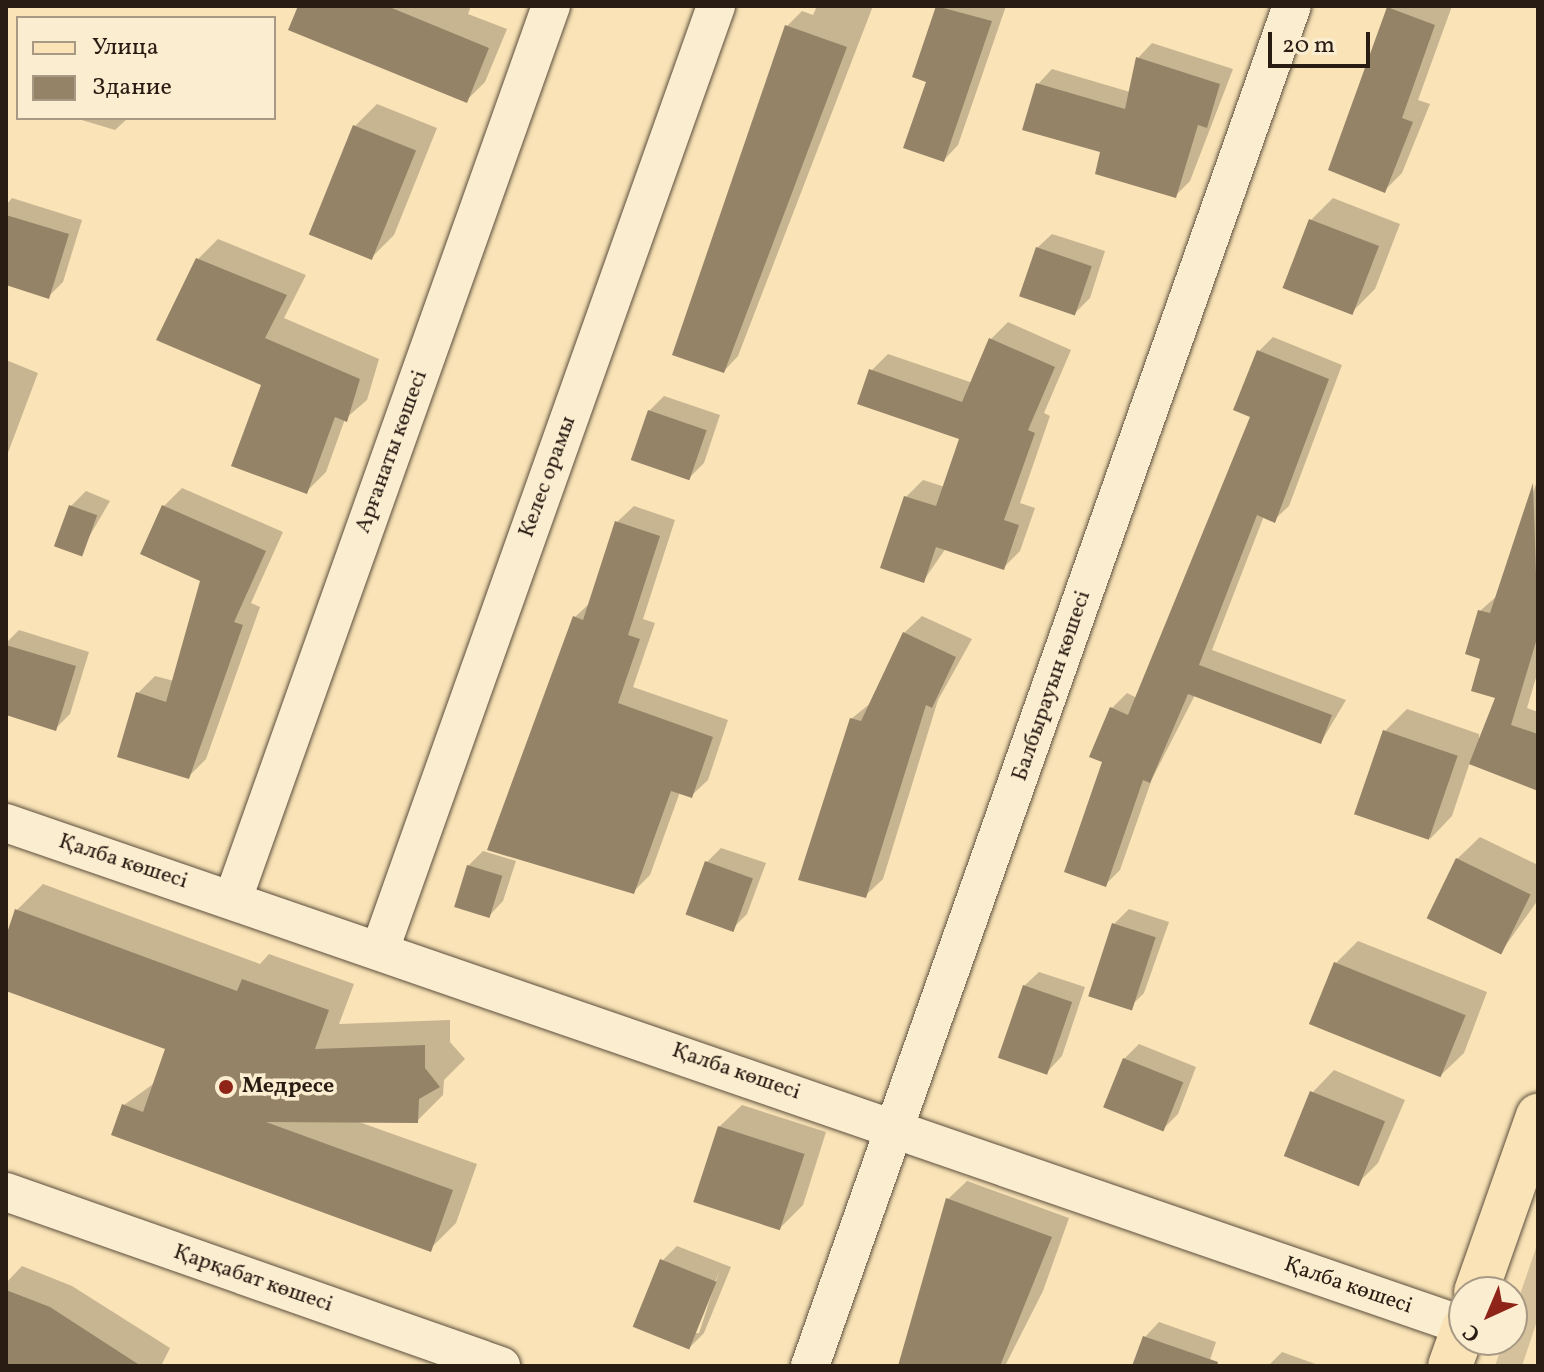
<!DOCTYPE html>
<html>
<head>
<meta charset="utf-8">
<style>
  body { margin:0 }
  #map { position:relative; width:1544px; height:1372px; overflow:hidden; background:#f9e3b7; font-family:Vollkorn,serif }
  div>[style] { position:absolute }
  .green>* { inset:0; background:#d5c19b }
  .shadow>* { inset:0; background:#0003 }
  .building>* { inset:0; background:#958368; transform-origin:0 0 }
  .roads { filter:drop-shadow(0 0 2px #5c4e3c) drop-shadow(0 0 2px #5c4e3c) }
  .minor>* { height:38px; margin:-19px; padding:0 19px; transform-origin:19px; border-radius:19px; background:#fbedd0 }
  .major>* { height:44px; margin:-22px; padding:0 22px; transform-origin:22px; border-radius:22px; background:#f9e3b7 }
  .dots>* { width:22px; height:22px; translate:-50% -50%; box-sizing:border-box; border:4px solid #fbedd0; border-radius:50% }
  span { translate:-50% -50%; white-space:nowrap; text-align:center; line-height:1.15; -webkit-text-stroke:7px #fbedd0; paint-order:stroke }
  .street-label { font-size:22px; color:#281c13 }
  .poi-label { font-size:22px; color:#281c13; font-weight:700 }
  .left { translate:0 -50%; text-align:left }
  .frame { position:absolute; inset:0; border:8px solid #281c13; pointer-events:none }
  .legend { position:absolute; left:16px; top:16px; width:260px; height:104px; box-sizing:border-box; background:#fbedd0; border:2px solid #a79984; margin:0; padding:10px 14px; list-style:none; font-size:24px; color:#281c13 }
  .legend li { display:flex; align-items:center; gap:16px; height:40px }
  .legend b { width:40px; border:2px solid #a79984 }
  .north { position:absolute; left:1448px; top:1276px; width:80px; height:80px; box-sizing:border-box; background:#fbedd0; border:2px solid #a79984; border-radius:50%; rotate:224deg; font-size:22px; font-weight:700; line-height:32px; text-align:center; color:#281c13 }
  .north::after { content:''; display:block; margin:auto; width:28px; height:36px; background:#8f2418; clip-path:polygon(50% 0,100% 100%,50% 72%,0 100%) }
  .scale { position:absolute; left:1268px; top:32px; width:102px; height:36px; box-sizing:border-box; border:4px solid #281c13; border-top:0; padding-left:10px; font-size:24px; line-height:28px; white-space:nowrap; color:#281c13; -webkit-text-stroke:6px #fbedd0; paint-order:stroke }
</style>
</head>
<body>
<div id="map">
  <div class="green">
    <i style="clip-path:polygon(1538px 1242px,1538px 1318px,1522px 1366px,1495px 1366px,1504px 1340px,1512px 1340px,1512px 1318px)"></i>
  </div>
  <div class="shadow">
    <i style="clip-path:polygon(300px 6px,471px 6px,468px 14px,507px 29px,485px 82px,466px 101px)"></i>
    <i style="clip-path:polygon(817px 6px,873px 6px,738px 356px,724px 371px,787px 26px,802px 11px,813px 15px)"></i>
    <i style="clip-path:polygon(938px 6px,1006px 6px,958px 145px,944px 160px,928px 81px,914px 76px)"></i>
    <i style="clip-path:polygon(1388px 6px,1452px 6px,1418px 100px,1430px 104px,1402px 173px,1384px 191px,1330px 169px)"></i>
    <i style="clip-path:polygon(1152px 43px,1233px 69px,1190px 181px,1175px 196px,1038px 84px,1052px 69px,1130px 92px,1138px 58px)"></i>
    <i style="clip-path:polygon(377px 104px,437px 128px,394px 235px,372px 257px,312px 233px,355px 126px)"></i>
    <i style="clip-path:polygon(75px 118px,128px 118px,115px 130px)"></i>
    <i style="clip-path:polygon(12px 198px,82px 220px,63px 282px,49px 296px,6px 283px,6px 205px)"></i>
    <i style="clip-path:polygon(1333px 198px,1400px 224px,1375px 289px,1352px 312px,1311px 220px)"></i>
    <i style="clip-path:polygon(1052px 234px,1105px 251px,1090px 298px,1075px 313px,1037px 248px)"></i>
    <i style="clip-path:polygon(218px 239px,306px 275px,284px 318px,379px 359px,367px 400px,345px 419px,326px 472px,306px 492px,264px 384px,198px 259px)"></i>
    <i style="clip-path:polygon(1008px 322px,1071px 350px,1044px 413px,1050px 416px,1020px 503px,1035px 508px,1020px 551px,1003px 568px,946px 548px,924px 580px,906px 497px,923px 480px,945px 487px,962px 438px,871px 371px,888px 354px,973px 383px,991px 339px)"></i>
    <i style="clip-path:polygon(1273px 337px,1342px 365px,1289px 506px,1274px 520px,1264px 516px,1212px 650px,1346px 700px,1321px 742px,1195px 695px,1152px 779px,1120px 870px,1106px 884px,1104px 761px,1112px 708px,1127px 693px,1137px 698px,1253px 416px,1259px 351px)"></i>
    <i style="clip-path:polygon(6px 360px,38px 373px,6px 458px)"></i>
    <i style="clip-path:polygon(664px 396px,720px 415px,704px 463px,689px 478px,649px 411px)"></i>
    <i style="clip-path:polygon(1538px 478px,1538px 671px,1527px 708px,1538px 712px,1538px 789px,1470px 762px,1452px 816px,1430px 839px,1385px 731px,1407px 709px,1479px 734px,1479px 745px,1498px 697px,1483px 658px,1480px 611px,1499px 594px)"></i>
    <i style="clip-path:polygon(182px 488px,283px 532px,251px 603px,260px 607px,206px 759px,188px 777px,137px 694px,155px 676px,174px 681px,202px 580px,143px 553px,164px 506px)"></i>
    <i style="clip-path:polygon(86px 491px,110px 501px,79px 554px,71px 506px)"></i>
    <i style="clip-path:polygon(634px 506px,675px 520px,643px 619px,655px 623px,633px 687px,728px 720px,708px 780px,691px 796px,680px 792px,650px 875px,633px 892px,575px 617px,592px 601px,617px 522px)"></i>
    <i style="clip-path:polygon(922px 616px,972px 639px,938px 700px,883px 879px,865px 896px,851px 719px,872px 702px,904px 633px)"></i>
    <i style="clip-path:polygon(19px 630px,89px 652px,70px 714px,56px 728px,6px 713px,6px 643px)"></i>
    <i style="clip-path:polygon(1480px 837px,1538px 865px,1538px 900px,1501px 952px,1457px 859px)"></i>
    <i style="clip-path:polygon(721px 848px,766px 863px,747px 914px,732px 929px,707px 862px)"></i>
    <i style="clip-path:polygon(483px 851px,516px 861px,503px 901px,489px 916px,468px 866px)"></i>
    <i style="clip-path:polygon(43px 884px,260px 964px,269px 954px,354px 984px,339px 1024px,450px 1020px,450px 1042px,465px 1059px,444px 1080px,443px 1095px,417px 1121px,359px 1122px,477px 1164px,456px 1223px,430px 1249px,124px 1105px,156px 1082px,168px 1048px,6px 989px,6px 942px,17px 910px)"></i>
    <i style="clip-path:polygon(1129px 909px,1169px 922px,1144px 993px,1129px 1008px,1114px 924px)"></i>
    <i style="clip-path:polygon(1358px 941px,1487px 992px,1464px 1053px,1441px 1075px,1336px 963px)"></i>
    <i style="clip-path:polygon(1039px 972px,1085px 987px,1062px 1056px,1048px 1071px,1024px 986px)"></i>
    <i style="clip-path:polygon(1139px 1044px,1196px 1067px,1178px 1114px,1163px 1129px,1124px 1059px)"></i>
    <i style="clip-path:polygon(1334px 1070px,1405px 1100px,1378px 1163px,1356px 1185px,1312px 1093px)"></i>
    <i style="clip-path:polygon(742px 1105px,826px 1132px,803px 1205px,781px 1227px,719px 1127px)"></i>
    <i style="clip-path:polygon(967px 1181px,1069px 1218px,1043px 1291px,1005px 1366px,899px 1366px,948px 1199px)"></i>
    <i style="clip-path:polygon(evenodd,677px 1246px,731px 1267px,704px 1333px,689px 1348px,662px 1261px,677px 1246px,719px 1272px,699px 1333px,695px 1333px,719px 1272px)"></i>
    <i style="clip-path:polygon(22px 1266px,72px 1286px,170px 1348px,161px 1366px,6px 1366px,6px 1283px)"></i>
    <i style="clip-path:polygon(1159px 1322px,1216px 1342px,1208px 1366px,1135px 1366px,1145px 1337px)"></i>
    <i style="clip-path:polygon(1282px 1352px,1321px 1366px,1268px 1366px)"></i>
  </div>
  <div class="building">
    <i style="clip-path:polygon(298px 6px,387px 6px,489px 48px,467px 103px,288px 30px)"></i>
    <i style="clip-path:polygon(936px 6px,992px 21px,944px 162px,903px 148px,926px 82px,912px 77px)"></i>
    <i style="clip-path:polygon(1387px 7px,1435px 25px,1402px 118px,1413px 122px,1385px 193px,1328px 170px)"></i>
    <i style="clip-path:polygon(785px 25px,847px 47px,724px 373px,672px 355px)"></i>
    <i style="clip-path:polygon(1136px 57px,1220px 84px,1207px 128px,1198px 125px,1176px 198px,1095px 174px,1100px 152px,1022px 130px,1036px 83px,1125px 109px)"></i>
    <i style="left:353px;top:125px;width:68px;height:118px;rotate:22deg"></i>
    <i style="clip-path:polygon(6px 215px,69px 234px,49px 299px,6px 285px)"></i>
    <i style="left:1309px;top:219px;width:75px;height:74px;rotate:21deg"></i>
    <i style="left:1036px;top:247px;width:59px;height:52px;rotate:19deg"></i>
    <i style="clip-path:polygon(196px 258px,287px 295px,265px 338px,360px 379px,347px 422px,335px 417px,307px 494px,231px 466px,261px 385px,156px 340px)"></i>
    <i style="clip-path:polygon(989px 338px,1055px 367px,1028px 430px,1035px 433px,1004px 520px,1019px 525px,1004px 570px,936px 547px,924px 583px,880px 568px,904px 496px,936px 506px,959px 439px,857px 404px,869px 369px,962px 402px)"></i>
    <i style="clip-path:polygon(1257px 350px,1329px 379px,1275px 523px,1257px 515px,1199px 665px,1332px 715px,1321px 744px,1188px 694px,1150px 783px,1143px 780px,1106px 887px,1064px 872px,1102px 762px,1089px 757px,1110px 707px,1128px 715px,1250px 417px,1233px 410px)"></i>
    <i style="left:648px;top:410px;width:62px;height:53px;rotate:19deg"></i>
    <i style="clip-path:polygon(1533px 483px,1538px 635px,1511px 725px,1538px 734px,1538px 791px,1469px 764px,1495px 698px,1471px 691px,1480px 659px,1465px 654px,1478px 610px,1490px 613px)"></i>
    <i style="left:69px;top:505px;width:30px;height:44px;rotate:20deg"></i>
    <i style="clip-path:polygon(162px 505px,266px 551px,234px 622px,243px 625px,189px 779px,117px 757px,136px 692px,166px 702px,200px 581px,140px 554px)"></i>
    <i style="clip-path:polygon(615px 521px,660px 536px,628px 635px,640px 639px,618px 703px,713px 737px,692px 798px,671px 791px,634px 894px,487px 850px,573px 616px,583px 620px)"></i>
    <i style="clip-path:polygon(903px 632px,956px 657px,932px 708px,926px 705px,866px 898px,798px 880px,850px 718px,861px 721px)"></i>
    <i style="clip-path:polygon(6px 645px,76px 666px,56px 731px,6px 715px)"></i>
    <i style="left:1383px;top:730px;width:79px;height:89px;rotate:19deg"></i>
    <i style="left:1456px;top:858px;width:83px;height:67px;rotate:26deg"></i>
    <i style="left:705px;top:861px;width:51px;height:57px;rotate:20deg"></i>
    <i style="left:467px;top:865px;width:37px;height:44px;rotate:17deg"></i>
    <i style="clip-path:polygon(15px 909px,237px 991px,242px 979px,329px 1010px,315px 1049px,425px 1045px,425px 1068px,440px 1087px,419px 1099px,418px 1123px,266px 1122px,453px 1190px,431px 1252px,111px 1135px,122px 1104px,143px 1112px,165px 1049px,6px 991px,6px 936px)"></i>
    <i style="left:1112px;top:923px;width:46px;height:77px;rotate:18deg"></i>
    <i style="left:1334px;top:962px;width:142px;height:67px;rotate:22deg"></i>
    <i style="left:1023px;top:985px;width:52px;height:77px;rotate:19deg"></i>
    <i style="left:1123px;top:1058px;width:65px;height:53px;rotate:22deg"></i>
    <i style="left:1310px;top:1091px;width:81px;height:70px;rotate:22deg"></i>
    <i style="left:718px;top:1126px;width:91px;height:80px;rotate:18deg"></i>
    <i style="clip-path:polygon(946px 1198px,1052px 1237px,1000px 1366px,898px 1366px)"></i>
    <i style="left:660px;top:1259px;width:61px;height:73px;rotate:22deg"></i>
    <i style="clip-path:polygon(6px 1290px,50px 1307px,141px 1366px,6px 1366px)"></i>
    <i style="clip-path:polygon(1143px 1336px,1218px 1362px,1217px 1366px,1132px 1366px)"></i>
  </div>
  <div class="roads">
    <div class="minor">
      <i style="left:6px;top:823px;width:1542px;rotate:19.03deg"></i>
      <i style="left:233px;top:899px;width:948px;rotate:-70.4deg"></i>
      <i style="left:381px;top:947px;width:999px;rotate:-70.4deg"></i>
      <i style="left:6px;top:1192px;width:525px;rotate:19.37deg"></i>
      <i style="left:810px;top:1366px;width:1443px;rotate:-70.49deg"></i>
    </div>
    <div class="major">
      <i style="left:1476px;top:1292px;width:187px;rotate:-70.6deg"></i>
      <i style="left:1450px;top:1366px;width:41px;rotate:-70.3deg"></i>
    </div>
  </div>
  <div class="dots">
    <i style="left:226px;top:1087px;background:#8f2418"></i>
  </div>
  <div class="street-label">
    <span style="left:392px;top:452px;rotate:-70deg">Арғанаты көшесі</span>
    <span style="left:548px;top:477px;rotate:-70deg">Келес орамы</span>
    <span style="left:1052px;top:686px;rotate:-71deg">Балбырауын көшесі</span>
    <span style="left:123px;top:862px;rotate:18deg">Қалба көшесі</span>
    <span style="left:736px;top:1072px;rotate:19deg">Қалба көшесі</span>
    <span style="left:253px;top:1279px;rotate:19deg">Қарқабат көшесі</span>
    <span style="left:1348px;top:1286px;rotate:19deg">Қалба көшесі</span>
  </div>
  <div class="poi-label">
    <span class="left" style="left:242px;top:1087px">Медресе</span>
  </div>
  <div class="frame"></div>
  <ul class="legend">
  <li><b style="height:10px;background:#f9e3b7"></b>Улица</li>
  <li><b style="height:22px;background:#958368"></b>Здание</li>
  </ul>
  <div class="north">С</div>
  <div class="scale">20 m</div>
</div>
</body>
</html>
